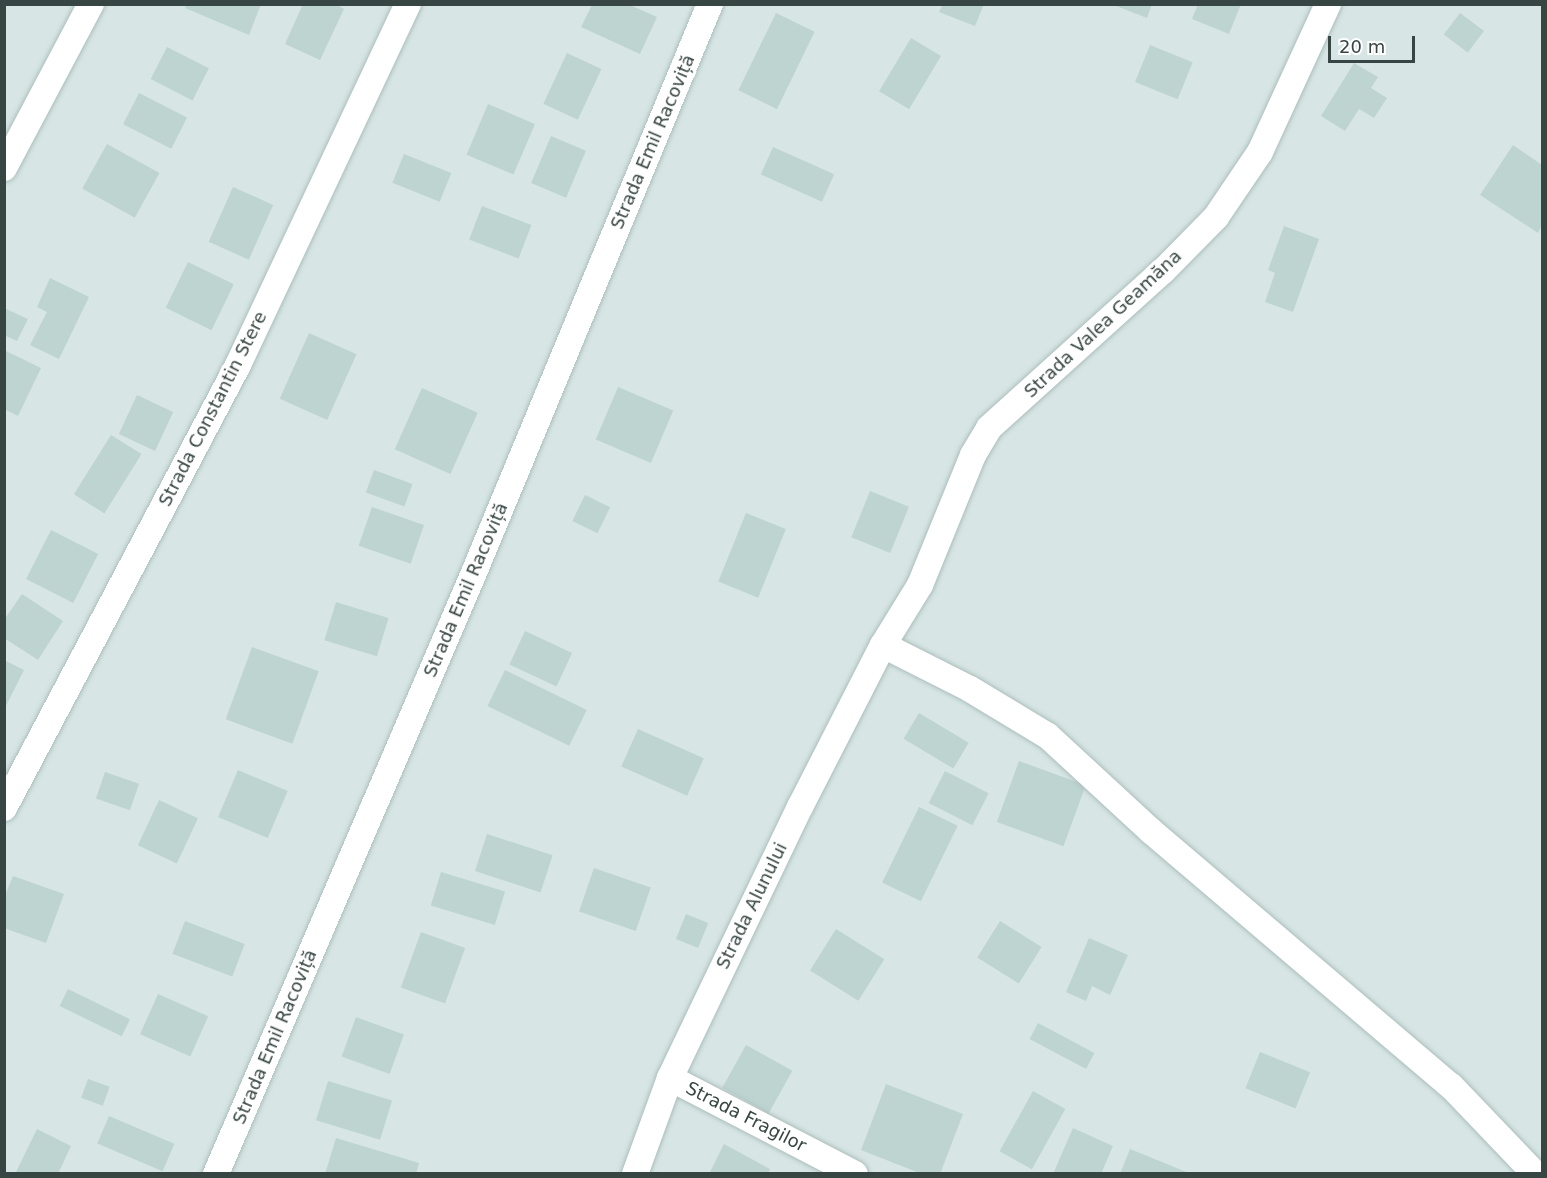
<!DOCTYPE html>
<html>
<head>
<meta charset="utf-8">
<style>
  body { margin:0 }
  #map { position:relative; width:1547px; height:1178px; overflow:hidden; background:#e8f3f2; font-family:"DejaVu Sans",sans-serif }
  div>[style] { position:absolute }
  .residential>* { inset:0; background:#d7e6e5; transform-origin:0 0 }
  .building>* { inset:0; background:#bed4d0; transform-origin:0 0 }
  .roads { filter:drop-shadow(0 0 2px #abbebb) drop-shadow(0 0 2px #abbebb) }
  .street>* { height:26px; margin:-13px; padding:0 13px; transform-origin:13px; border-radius:13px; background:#fff }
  span { translate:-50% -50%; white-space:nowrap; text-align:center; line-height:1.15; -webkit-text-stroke:6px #fff; paint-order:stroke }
  .street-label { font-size:18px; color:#374643 }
  .frame { position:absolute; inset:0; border:6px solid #374643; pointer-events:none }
  .scale { position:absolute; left:1328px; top:36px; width:87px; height:27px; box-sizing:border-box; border:3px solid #374643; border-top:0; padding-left:8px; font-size:18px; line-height:21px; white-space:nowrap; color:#374643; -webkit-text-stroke:4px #fff; paint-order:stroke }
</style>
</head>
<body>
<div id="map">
  <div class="residential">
    <i style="left:5px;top:5px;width:1537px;height:1168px"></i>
  </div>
  <div class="building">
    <i style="clip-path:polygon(187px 4px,261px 4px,249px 35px,185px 8px)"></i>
    <i style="clip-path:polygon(303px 4px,335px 4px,344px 9px,320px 60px,285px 44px)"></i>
    <i style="clip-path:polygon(943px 4px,984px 4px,975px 26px,939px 12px)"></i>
    <i style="clip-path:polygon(1111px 4px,1152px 4px,1147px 18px)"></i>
    <i style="clip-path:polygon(1198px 4px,1241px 4px,1229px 34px,1192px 19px)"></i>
    <i style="clip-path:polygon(592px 5px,630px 5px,657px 17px,640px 54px,581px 27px)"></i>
    <i style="left:776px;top:13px;width:43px;height:86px;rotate:26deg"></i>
    <i style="left:1460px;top:13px;width:30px;height:27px;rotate:37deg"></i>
    <i style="left:911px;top:38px;width:35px;height:62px;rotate:31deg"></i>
    <i style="left:1150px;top:45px;width:46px;height:40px;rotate:22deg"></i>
    <i style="left:167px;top:47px;width:47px;height:36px;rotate:27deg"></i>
    <i style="left:567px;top:53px;width:38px;height:56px;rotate:25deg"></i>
    <i style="clip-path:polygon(1354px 63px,1378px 77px,1371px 88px,1387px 98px,1374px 118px,1359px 109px,1345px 131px,1321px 116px)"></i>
    <i style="left:139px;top:93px;width:54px;height:35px;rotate:27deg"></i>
    <i style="left:488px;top:104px;width:51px;height:55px;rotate:23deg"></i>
    <i style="left:551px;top:136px;width:38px;height:51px;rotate:23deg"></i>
    <i style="left:107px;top:144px;width:60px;height:51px;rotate:29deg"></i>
    <i style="clip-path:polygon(1513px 145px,1542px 165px,1542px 225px,1538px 233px,1480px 195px)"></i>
    <i style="left:773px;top:147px;width:67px;height:30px;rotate:24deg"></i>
    <i style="left:404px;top:154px;width:51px;height:31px;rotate:22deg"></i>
    <i style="left:233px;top:187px;width:44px;height:60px;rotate:24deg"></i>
    <i style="left:482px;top:206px;width:53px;height:36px;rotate:21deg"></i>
    <i style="clip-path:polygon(1284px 226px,1319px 239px,1293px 312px,1265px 302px,1275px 273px,1268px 270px)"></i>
    <i style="left:188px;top:262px;width:51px;height:51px;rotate:26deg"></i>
    <i style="clip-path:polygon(50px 278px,89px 297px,59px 359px,30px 345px,47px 312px,37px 307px)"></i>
    <i style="clip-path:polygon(4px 308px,28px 319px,17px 341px,4px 335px)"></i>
    <i style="left:309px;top:333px;width:52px;height:72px;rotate:24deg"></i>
    <i style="clip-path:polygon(4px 350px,41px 368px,18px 416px,4px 409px)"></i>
    <i style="left:618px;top:387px;width:60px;height:57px;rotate:23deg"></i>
    <i style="left:422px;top:388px;width:61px;height:67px;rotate:24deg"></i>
    <i style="left:137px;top:395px;width:40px;height:43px;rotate:25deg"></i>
    <i style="left:111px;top:435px;width:36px;height:70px;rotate:32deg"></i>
    <i style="left:374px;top:470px;width:41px;height:24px;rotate:20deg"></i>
    <i style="left:870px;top:491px;width:42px;height:50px;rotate:22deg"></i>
    <i style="left:585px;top:495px;width:28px;height:29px;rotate:26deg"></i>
    <i style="left:372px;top:507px;width:55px;height:41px;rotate:19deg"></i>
    <i style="left:746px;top:513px;width:43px;height:74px;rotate:22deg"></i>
    <i style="left:51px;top:530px;width:53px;height:55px;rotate:27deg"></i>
    <i style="clip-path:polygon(22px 594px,63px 621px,38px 660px,4px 638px,4px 620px)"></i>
    <i style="left:336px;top:602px;width:55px;height:40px;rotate:17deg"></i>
    <i style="left:525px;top:631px;width:52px;height:37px;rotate:25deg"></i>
    <i style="left:252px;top:647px;width:71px;height:77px;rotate:20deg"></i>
    <i style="clip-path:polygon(4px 660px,24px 670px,4px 710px)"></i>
    <i style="left:505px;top:670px;width:91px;height:40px;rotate:26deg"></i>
    <i style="left:919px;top:713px;width:58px;height:30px;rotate:31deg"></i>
    <i style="left:638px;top:729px;width:72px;height:41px;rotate:24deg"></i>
    <i style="left:1019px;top:761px;width:71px;height:65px;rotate:20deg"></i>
    <i style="left:238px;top:770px;width:54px;height:51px;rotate:23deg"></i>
    <i style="left:945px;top:771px;width:49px;height:36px;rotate:27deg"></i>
    <i style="left:105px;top:772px;width:36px;height:28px;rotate:19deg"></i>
    <i style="left:159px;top:800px;width:43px;height:50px;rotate:25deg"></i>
    <i style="left:919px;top:807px;width:43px;height:84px;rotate:26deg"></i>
    <i style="left:487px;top:834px;width:69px;height:39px;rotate:18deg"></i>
    <i style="left:594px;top:868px;width:60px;height:46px;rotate:19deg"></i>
    <i style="left:441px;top:872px;width:67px;height:35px;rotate:17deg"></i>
    <i style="clip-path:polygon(13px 876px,64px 894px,46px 943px,4px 928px,4px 898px)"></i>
    <i style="left:686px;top:914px;width:24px;height:27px;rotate:22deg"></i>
    <i style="left:185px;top:921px;width:64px;height:35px;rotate:21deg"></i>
    <i style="left:1000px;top:921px;width:49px;height:43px;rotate:32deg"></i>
    <i style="left:836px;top:929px;width:57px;height:49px;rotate:32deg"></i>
    <i style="left:421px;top:932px;width:47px;height:59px;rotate:20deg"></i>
    <i style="clip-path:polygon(1089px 938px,1128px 955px,1110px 995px,1092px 986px,1086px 1001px,1066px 992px)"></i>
    <i style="left:68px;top:989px;width:69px;height:19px;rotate:26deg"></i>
    <i style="left:158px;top:994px;width:55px;height:44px;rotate:24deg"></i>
    <i style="left:356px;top:1017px;width:51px;height:42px;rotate:20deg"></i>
    <i style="left:1038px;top:1023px;width:64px;height:18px;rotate:28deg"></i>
    <i style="left:746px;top:1045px;width:53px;height:49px;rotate:29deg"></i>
    <i style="left:1260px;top:1052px;width:54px;height:39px;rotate:22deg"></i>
    <i style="left:88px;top:1079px;width:23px;height:20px;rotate:20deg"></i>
    <i style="left:328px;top:1081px;width:67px;height:41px;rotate:17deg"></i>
    <i style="clip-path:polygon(886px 1084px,963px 1114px,940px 1174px,922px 1174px,861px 1150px)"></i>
    <i style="left:1033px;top:1091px;width:37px;height:69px;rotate:29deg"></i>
    <i style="left:109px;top:1116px;width:71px;height:30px;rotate:23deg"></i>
    <i style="clip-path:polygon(1073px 1128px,1113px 1146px,1101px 1174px,1053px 1174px)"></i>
    <i style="clip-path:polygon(37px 1129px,71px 1146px,58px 1174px,15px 1174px)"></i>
    <i style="clip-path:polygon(336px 1138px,419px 1163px,416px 1174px,325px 1174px)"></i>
    <i style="clip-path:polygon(724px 1144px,770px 1169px,768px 1174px,709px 1174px)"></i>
    <i style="clip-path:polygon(1130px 1149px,1189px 1173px,1189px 1174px,1120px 1174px)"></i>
  </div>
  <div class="roads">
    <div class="street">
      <i style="left:4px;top:168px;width:186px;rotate:-62.1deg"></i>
      <i style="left:883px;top:645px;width:97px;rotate:26.8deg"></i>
      <i style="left:970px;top:689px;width:91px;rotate:31.1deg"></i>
      <i style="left:1048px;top:736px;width:140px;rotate:42.7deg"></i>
      <i style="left:1151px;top:831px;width:394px;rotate:40.4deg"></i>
      <i style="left:1451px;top:1086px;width:122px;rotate:46.3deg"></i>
      <i style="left:4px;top:808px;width:501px;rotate:-62.16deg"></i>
      <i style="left:238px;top:365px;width:399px;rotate:-64.8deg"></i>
      <i style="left:670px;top:1078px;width:208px;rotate:27.4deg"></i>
      <i style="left:216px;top:1174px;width:652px;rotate:-66.78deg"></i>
      <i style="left:473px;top:575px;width:618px;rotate:-67.46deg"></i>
      <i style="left:635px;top:1174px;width:102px;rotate:-70deg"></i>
      <i style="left:670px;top:1078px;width:301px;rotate:-64.4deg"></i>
      <i style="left:800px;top:807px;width:182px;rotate:-62.9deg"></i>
      <i style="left:883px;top:645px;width:70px;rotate:-58.3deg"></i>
      <i style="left:920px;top:585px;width:140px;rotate:-67.8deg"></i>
      <i style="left:973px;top:455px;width:31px;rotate:-59deg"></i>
      <i style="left:989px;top:428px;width:234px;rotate:-42.1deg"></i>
      <i style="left:1163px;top:271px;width:76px;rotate:-45.5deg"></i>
      <i style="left:1216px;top:217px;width:78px;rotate:-55.9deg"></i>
      <i style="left:1260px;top:152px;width:163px;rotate:-65.3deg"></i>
    </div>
  </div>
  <div class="street-label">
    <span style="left:653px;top:142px;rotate:-67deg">Strada Emil Racoviță</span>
    <span style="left:1103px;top:324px;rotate:-43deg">Strada Valea Geamăna</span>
    <span style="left:213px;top:409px;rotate:-63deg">Strada Constantin Stere</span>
    <span style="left:466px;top:590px;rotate:-67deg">Strada Emil Racoviță</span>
    <span style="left:752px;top:906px;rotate:-64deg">Strada Alunului</span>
    <span style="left:275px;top:1037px;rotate:-67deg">Strada Emil Racoviță</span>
    <span style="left:746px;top:1117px;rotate:27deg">Strada Fragilor</span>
  </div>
  <div class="frame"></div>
  <div class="scale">20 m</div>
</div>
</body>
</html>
